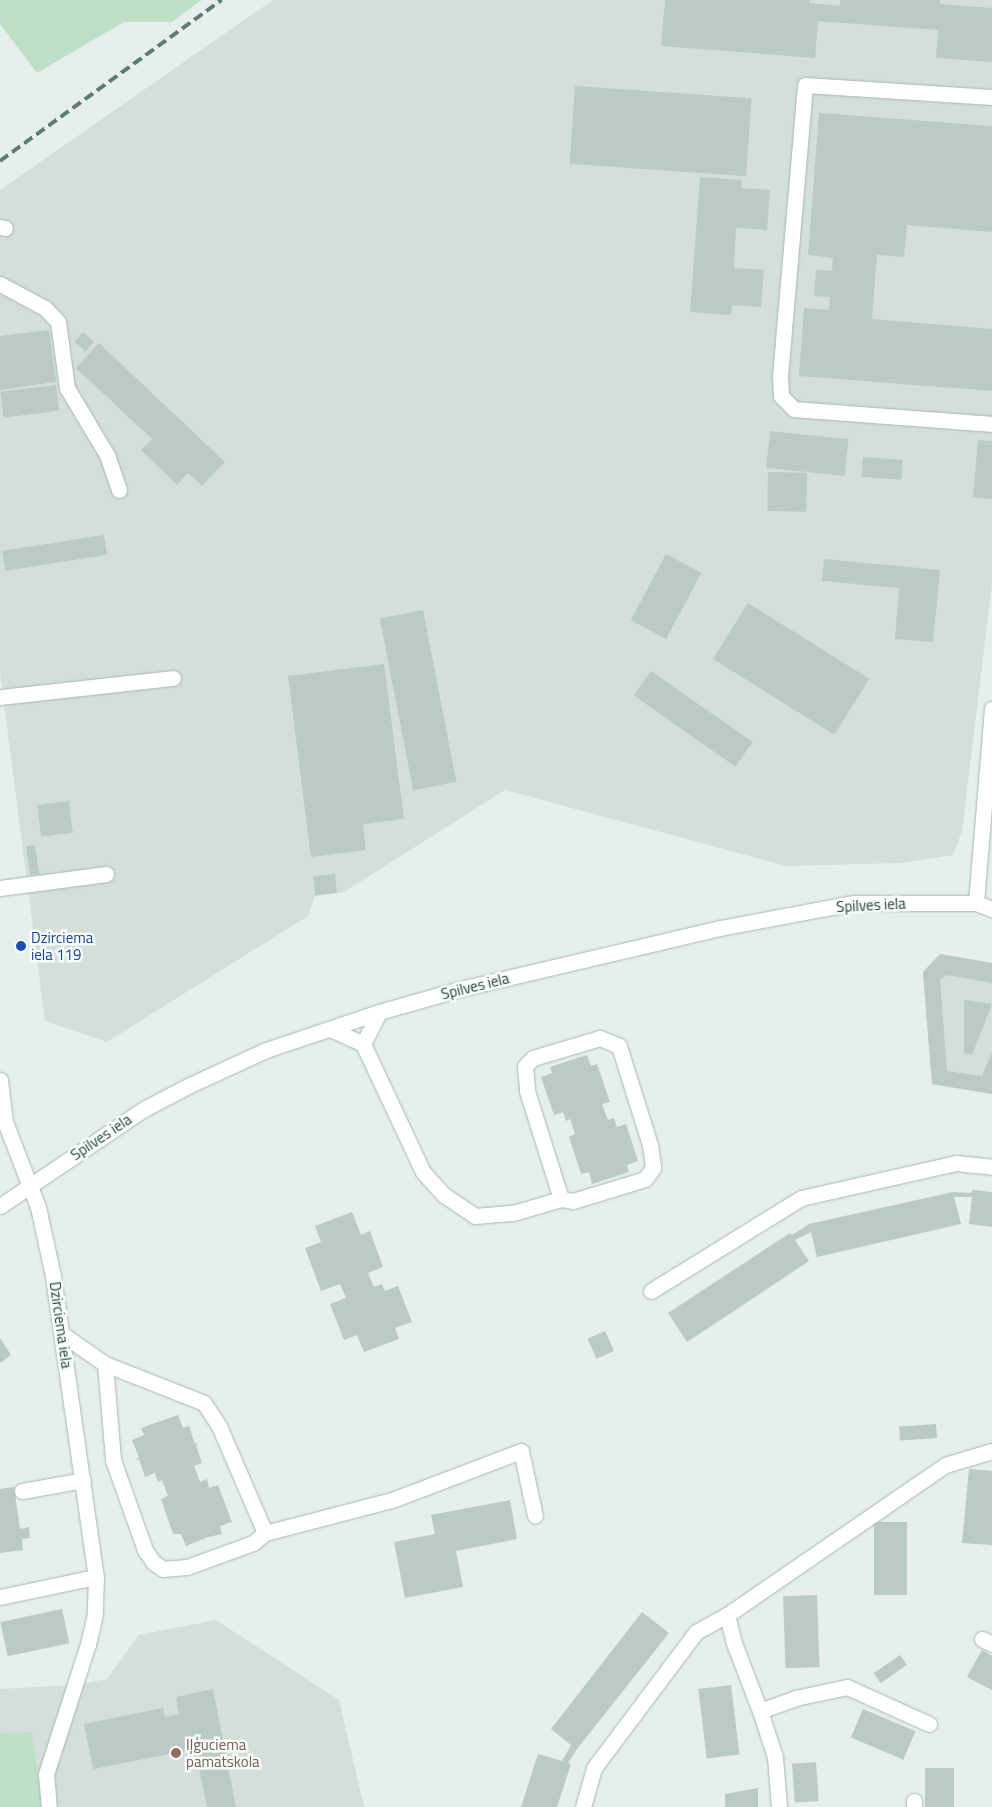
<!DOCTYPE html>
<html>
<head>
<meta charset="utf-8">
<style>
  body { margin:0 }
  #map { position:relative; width:992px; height:1807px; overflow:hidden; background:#e6efeb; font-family:"Titillium Web",sans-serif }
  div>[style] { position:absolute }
  .built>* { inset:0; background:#d4dfda }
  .green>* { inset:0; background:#bfe0c8 }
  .building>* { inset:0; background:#bbcac4; transform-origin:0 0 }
  .roads { filter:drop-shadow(0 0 1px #a8b8b2) drop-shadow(0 0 1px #a8b8b2) }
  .minor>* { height:15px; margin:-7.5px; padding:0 7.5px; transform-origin:7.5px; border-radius:7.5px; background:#fff }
  .rail>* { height:4px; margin-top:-2px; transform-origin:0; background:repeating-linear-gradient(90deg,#5f7d75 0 10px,transparent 0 15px) }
  .dots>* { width:14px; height:14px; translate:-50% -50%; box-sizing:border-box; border:2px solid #f7fbf9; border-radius:50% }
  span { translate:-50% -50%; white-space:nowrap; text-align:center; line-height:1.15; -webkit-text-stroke:5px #f7fbf9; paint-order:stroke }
  .street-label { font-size:15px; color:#24423a }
  .transit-label { font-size:15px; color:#164399 }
  .left { translate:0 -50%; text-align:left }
  .education-label { font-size:15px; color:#785e54 }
</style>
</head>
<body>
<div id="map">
  <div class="built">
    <i style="clip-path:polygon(273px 0,992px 0,992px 584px,962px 831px,953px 855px,902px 863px,786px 866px,505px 790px,344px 892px,315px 896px,308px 916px,107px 1042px,45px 1021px,0 672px,0 190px)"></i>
    <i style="clip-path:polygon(940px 954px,992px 963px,992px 1094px,932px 1084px,923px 972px)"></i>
    <i style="clip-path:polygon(216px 1620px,339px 1700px,364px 1807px,0 1807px,0 1689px,75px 1685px,107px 1679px,139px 1635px)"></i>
  </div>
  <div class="green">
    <i style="clip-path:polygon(0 0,201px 0,172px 22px,124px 22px,37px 73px,0 24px)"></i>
    <i style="clip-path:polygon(32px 1732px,42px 1807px,0 1807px,0 1733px)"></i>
  </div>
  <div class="building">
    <i style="clip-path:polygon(665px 0,810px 0,809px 3px,840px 6px,840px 0,940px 0,940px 4px,992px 8px,992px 62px,936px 58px,938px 30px,818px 21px,815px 58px,661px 46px)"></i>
    <i style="left:575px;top:86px;width:177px;height:78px;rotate:4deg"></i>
    <i style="clip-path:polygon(819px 113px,992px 126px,992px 232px,907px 225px,904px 257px,877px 255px,872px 319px,992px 329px,992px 391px,799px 376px,804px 308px,829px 310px,830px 297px,814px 296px,816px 270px,832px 271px,833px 258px,808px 255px)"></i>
    <i style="clip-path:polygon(700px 177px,742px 180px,741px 188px,770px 190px,767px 230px,736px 228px,734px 268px,764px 270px,761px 307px,732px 305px,731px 315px,690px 312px)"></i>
    <i style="clip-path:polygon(49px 330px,56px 382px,0 390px,0 336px)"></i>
    <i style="left:83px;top:332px;width:15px;height:13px;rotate:42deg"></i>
    <i style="clip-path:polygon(99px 343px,225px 462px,202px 486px,188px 473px,177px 485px,141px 450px,152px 439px,76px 368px)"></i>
    <i style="left:56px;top:385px;width:26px;height:56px;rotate:83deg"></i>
    <i style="left:770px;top:431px;width:79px;height:37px;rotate:6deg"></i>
    <i style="clip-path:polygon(978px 440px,992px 441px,992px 499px,973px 497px)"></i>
    <i style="left:863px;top:457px;width:40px;height:20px;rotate:4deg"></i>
    <i style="left:768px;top:472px;width:39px;height:39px;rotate:1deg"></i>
    <i style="left:104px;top:535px;width:20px;height:103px;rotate:81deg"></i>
    <i style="left:666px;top:554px;width:40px;height:75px;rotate:28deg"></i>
    <i style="clip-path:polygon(824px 559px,940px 570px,933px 642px,895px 639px,899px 588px,822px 581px)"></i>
    <i style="left:748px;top:603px;width:143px;height:66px;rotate:32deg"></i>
    <i style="left:423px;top:610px;width:175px;height:44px;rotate:79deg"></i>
    <i style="clip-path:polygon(384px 664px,404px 819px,363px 824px,366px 850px,311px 857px,288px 676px)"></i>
    <i style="left:651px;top:671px;width:124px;height:30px;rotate:35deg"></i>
    <i style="left:69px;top:801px;width:32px;height:32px;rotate:83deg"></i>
    <i style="left:35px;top:845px;width:29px;height:9px;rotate:82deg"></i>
    <i style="left:335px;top:874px;width:19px;height:22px;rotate:84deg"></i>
    <i style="clip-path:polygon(940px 954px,992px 963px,992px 983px,946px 975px,940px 980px,947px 1071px,982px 1076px,992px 1052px,992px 1094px,932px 1084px,923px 972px)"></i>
    <i style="clip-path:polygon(964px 1000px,992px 1004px,972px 1055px,964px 1053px)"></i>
    <i style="clip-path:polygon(587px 1055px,591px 1066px,597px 1064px,610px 1102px,602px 1104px,608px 1120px,614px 1118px,617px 1127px,626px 1124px,638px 1161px,627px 1165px,629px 1172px,592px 1184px,589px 1172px,581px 1174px,569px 1137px,575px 1134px,570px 1119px,566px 1121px,563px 1112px,554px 1115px,541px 1077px,552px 1073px,550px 1067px)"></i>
    <i style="clip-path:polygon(973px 1190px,992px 1192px,992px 1227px,969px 1224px,972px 1197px,954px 1197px,961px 1224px,817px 1257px,811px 1232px,795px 1240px,809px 1261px,687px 1342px,668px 1313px,790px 1233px,792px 1235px,809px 1224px,953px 1192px,970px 1193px)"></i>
    <i style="clip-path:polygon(352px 1212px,361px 1235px,370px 1231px,383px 1267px,368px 1273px,374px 1287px,382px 1284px,385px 1291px,398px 1286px,412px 1322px,395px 1328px,399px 1339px,364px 1352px,357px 1335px,344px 1340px,330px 1304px,346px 1298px,340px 1284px,321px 1291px,305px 1248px,321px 1242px,315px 1226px)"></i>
    <i style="left:605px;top:1331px;width:22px;height:19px;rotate:66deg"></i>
    <i style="clip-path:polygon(0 1338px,11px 1355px,0 1363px)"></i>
    <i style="clip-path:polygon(178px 1415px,183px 1428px,189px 1426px,195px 1444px,199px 1442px,196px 1445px,202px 1463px,194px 1466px,200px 1482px,207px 1479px,209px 1488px,218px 1485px,232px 1522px,220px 1526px,222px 1534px,204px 1538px,206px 1542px,203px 1539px,186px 1546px,181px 1534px,173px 1534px,161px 1499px,168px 1496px,162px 1480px,158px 1482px,155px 1473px,145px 1477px,139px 1459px,135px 1460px,139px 1457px,132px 1440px,144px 1435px,141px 1428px)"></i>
    <i style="left:936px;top:1424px;width:14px;height:37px;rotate:86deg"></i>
    <i style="clip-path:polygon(969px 1469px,992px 1471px,992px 1545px,962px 1543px)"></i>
    <i style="clip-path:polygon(14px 1487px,20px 1529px,29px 1527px,30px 1538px,22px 1539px,23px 1550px,0 1553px,0 1489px)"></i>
    <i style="clip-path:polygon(510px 1500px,517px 1539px,456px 1551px,463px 1587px,405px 1598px,394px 1542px,435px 1534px,431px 1515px)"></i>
    <i style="left:874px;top:1522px;width:33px;height:73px"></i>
    <i style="left:817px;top:1595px;width:72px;height:34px;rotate:88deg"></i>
    <i style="left:62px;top:1609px;width:35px;height:63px;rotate:78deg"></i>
    <i style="clip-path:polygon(642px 1612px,669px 1633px,577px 1749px,568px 1763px,571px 1764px,557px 1807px,521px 1807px,538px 1754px,562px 1761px,571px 1745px,551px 1729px)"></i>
    <i style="clip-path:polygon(982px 1650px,992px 1656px,992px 1690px,967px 1677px)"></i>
    <i style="left:900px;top:1655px;width:12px;height:32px;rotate:55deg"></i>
    <i style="left:731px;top:1685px;width:70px;height:33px;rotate:83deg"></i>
    <i style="clip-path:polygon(213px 1689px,236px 1807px,207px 1807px,195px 1749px,93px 1769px,84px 1724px,163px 1708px,165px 1717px,179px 1714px,176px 1697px)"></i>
    <i style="left:863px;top:1709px;width:57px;height:31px;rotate:23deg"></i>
    <i style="left:816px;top:1762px;width:39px;height:24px;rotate:86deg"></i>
    <i style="left:925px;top:1768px;width:29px;height:39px"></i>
    <i style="clip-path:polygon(758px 1788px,758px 1807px,725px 1807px,725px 1794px)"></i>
  </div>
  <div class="roads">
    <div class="minor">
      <i style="left:992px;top:97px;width:187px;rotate:-176.3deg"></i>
      <i style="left:805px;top:85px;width:292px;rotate:94.9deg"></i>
      <i style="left:780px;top:376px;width:20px;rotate:87deg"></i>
      <i style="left:781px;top:396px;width:18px;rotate:45deg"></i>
      <i style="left:794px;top:409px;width:199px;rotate:4.3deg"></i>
      <i style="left:0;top:227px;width:5px;rotate:11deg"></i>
      <i style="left:0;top:284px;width:51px;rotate:28.1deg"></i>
      <i style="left:45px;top:308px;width:19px;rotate:47deg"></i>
      <i style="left:58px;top:322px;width:67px;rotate:82.2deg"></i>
      <i style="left:67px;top:388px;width:78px;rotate:59.2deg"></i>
      <i style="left:107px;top:455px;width:37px;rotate:71deg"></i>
      <i style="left:0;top:697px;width:174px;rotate:-6.3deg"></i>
      <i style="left:0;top:888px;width:107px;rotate:-7.5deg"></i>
      <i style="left:976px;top:903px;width:195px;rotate:-85.3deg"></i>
      <i style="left:330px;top:1029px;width:36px;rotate:24deg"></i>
      <i style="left:363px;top:1044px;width:141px;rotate:64.9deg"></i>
      <i style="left:423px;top:1172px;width:31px;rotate:48deg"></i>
      <i style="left:444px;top:1195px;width:37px;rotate:34deg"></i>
      <i style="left:475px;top:1216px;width:38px;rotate:-5deg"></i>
      <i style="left:513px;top:1213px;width:50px;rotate:-16.3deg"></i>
      <i style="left:561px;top:1199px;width:12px;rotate:9deg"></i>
      <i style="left:573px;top:1201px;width:75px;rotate:-17deg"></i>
      <i style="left:645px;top:1179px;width:14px;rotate:-54deg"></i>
      <i style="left:653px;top:1168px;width:23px;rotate:-97deg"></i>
      <i style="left:650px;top:1145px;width:104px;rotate:-107.4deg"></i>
      <i style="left:619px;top:1046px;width:21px;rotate:-157deg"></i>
      <i style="left:600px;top:1038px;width:70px;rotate:163.4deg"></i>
      <i style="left:533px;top:1058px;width:11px;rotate:135deg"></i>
      <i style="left:525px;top:1066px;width:25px;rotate:85deg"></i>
      <i style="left:527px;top:1091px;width:113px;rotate:72.5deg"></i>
      <i style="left:363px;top:1044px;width:36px;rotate:-63deg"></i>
      <i style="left:0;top:1080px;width:42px;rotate:83.2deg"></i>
      <i style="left:5px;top:1122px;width:91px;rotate:68.8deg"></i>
      <i style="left:38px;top:1207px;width:71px;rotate:77.7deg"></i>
      <i style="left:53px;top:1276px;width:304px;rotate:81.9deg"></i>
      <i style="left:96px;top:1577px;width:37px;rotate:92deg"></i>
      <i style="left:95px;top:1614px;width:31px;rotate:103deg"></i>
      <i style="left:88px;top:1644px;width:137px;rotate:107.9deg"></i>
      <i style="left:46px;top:1774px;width:33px;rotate:85deg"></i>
      <i style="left:0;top:1206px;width:174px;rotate:-34deg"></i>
      <i style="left:144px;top:1109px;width:52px;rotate:-27.6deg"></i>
      <i style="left:190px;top:1085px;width:84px;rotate:-24.7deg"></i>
      <i style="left:266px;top:1050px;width:119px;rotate:-18.6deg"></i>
      <i style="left:379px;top:1012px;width:84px;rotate:-15.9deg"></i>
      <i style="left:460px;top:989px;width:267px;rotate:-13.2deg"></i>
      <i style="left:720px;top:928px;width:136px;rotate:-10.6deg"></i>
      <i style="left:854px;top:903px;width:122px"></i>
      <i style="left:976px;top:903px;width:17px;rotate:21deg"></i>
      <i style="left:651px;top:1291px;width:176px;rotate:-31.8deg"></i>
      <i style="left:801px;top:1198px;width:159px;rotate:-12.7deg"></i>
      <i style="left:956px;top:1163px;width:36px;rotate:6deg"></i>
      <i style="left:62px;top:1334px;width:52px;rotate:34.9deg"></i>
      <i style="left:105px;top:1364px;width:106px;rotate:21.5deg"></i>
      <i style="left:204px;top:1403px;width:27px;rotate:57deg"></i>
      <i style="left:219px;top:1426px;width:116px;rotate:66.7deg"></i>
      <i style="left:265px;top:1533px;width:131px;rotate:-14.6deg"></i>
      <i style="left:392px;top:1500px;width:138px;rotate:-20.8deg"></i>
      <i style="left:521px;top:1451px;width:66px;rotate:77.8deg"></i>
      <i style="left:105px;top:1364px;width:96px;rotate:85.2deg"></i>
      <i style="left:113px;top:1460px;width:96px;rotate:70.4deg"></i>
      <i style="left:145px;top:1550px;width:14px;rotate:56deg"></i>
      <i style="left:153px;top:1562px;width:12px;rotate:35deg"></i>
      <i style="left:163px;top:1569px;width:24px;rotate:-5deg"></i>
      <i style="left:187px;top:1567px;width:70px;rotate:-20deg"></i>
      <i style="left:253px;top:1543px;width:16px;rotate:-40deg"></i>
      <i style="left:22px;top:1491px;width:62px;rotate:-10.2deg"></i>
      <i style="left:0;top:1597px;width:98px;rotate:-11.8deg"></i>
      <i style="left:727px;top:1615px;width:29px;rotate:76deg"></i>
      <i style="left:734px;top:1643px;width:73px;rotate:69.1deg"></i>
      <i style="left:760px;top:1711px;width:37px;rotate:-20deg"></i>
      <i style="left:795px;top:1698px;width:53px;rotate:-11.9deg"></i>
      <i style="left:847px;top:1687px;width:90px;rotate:24.3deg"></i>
      <i style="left:982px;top:1639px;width:11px;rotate:27deg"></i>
      <i style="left:760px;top:1711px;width:48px;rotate:71.9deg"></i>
      <i style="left:775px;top:1757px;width:50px;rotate:85.4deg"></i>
      <i style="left:583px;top:1807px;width:41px;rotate:-74.2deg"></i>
      <i style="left:594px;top:1768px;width:170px;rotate:-53.1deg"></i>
      <i style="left:696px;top:1632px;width:35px;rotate:-29deg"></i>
      <i style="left:727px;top:1615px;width:265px;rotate:-34.5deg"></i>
      <i style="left:945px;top:1465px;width:49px;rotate:-16.6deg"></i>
      <i style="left:914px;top:1807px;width:6px;rotate:-90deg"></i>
    </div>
  </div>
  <div class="rail">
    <i style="left:0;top:161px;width:274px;rotate:-36deg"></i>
  </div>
  <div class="dots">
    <i style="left:21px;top:946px;background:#1a4fb4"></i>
    <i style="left:176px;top:1753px;background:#8d6e63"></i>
  </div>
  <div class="street-label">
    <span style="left:871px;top:905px;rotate:-3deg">Spilves iela</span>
    <span style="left:475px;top:986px;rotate:-14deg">Spilves iela</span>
    <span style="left:101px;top:1137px;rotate:-34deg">Spilves iela</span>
    <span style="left:61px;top:1325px;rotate:82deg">Dzirciema iela</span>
  </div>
  <div class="transit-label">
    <span class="left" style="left:31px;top:946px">Dzirciema<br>iela 119</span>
  </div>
  <div class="education-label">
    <span class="left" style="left:186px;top:1753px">Iļģuciema<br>pamatskola</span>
  </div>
</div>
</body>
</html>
